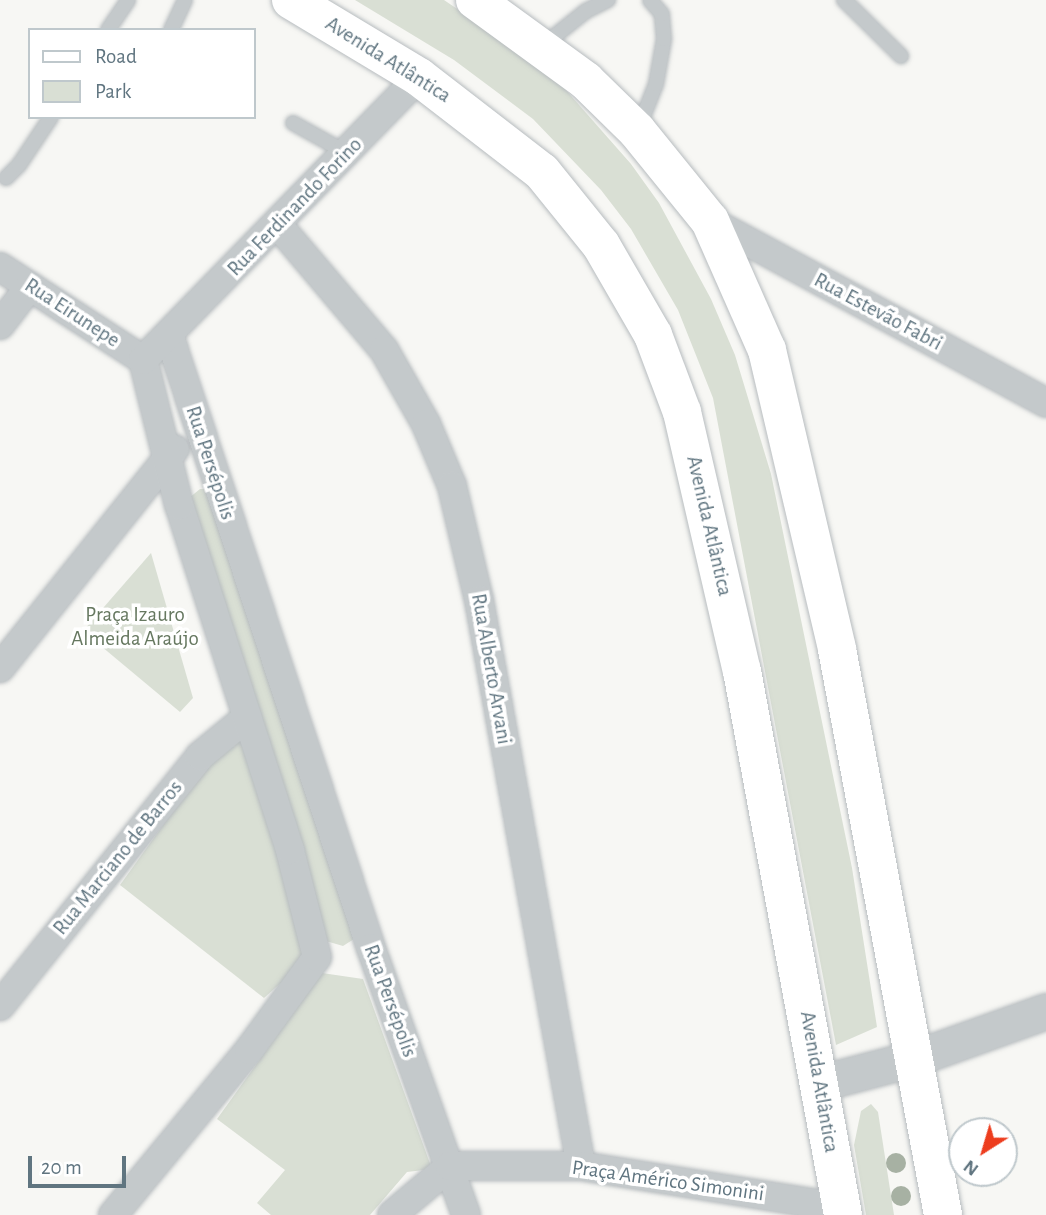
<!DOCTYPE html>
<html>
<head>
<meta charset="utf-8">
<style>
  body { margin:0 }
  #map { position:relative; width:1046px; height:1215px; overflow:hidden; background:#f7f7f4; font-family:"Alegreya Sans",sans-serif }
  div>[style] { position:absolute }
  .green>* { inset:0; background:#d9dfd4 }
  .roads { filter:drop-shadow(0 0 2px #b7bcbf) drop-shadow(0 0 2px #b7bcbf) }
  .service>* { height:14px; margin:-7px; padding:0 7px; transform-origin:7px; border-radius:7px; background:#c4c9cb }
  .minor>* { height:28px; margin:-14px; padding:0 14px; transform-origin:14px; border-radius:14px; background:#c4c9cb }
  .tertiary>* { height:35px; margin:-17.5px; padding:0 17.5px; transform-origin:17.5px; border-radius:17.5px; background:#c4c9cb }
  .primary>* { height:38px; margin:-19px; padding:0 19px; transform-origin:19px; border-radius:19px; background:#fff }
  .trees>* { width:20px; height:20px; margin:-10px; border-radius:50%; background:#a7b1a3 }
  span { translate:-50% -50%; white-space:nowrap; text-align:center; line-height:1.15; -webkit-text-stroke:7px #fff; paint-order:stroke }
  .street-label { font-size:21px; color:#607580 }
  .park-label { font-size:21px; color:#667860 }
  .legend { position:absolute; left:28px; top:28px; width:228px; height:91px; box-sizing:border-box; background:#fff; border:2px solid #bfc8cc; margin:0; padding:9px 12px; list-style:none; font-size:21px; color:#607580 }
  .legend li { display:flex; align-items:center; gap:14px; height:35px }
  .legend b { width:35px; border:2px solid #bfc8cc }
  .north { position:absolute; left:948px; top:1117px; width:70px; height:70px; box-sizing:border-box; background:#fff; border:2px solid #bfc8cc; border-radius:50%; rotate:217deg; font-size:19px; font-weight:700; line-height:28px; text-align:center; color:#607580 }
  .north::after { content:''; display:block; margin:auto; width:24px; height:32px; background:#ed3d1e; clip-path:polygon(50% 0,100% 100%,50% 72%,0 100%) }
  .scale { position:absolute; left:28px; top:1156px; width:98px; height:32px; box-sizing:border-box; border:4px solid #607580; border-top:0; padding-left:9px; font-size:21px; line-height:24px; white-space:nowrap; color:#607580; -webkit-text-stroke:5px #fff; paint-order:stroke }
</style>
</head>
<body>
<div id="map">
  <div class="green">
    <i style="clip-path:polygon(355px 0,444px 0,525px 55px,565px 89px,631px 164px,659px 203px,711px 299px,735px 355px,771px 474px,852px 868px,877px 1027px,836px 1045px,713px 398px,678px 310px,631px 229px,601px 190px,533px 119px,454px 60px)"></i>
    <i style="clip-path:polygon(200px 489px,206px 489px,354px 939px,343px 946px,326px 941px,189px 498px)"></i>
    <i style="clip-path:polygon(151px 553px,193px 698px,180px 712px,83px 631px)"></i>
    <i style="clip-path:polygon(241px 733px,311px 956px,264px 998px,120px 885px,207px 764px)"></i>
    <i style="clip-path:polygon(322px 973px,363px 979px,432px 1169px,407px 1172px,370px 1215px,271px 1215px,257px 1203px,285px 1170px,217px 1119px)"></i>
    <i style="clip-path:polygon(871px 1104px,878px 1112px,894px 1215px,866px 1215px,854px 1145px,861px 1111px)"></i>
  </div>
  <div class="roads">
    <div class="service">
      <i style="left:844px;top:0;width:80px;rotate:44.5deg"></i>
      <i style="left:108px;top:30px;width:36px;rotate:-56deg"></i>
      <i style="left:171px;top:30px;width:33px;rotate:-65deg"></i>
      <i style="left:541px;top:47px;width:58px;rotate:-38.7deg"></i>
      <i style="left:586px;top:11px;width:25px;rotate:-27deg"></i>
      <i style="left:293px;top:123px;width:62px;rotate:29.1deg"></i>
      <i style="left:639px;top:127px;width:46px;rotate:-68.4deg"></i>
      <i style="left:656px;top:84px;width:46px;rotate:-79.9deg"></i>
      <i style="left:664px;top:39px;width:25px;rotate:-95deg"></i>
      <i style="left:662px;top:14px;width:18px;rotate:-131deg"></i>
      <i style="left:6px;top:178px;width:18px;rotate:-45deg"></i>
      <i style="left:19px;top:165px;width:58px;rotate:-56.3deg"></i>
    </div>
    <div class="minor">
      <i style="left:710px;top:221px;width:382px;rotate:28.4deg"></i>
      <i style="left:278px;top:225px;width:164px;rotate:49.7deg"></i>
      <i style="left:384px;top:350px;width:85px;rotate:60.4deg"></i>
      <i style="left:426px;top:424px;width:67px;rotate:67.2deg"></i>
      <i style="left:452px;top:486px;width:117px;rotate:76.7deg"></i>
      <i style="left:479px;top:600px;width:575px;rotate:79.78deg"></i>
      <i style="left:0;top:267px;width:171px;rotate:33deg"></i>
      <i style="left:0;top:325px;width:49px;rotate:-52.4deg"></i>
      <i style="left:169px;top:335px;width:645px;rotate:71.76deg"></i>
      <i style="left:371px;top:948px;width:283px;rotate:70.4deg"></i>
      <i style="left:0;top:668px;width:280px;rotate:-51.4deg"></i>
      <i style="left:0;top:1006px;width:320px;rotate:-51.3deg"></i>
      <i style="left:200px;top:756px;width:58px;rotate:-39.4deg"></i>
      <i style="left:113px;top:1215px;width:214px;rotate:-50.5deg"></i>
      <i style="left:249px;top:1050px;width:115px;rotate:-53.8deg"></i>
      <i style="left:317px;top:957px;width:110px;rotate:-104.2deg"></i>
      <i style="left:290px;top:850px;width:362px;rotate:-107.8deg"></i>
      <i style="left:179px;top:505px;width:149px;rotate:-103.9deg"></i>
      <i style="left:143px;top:360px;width:395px;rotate:-45.7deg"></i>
      <i style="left:392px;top:1215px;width:76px;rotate:-40.2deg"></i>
      <i style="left:450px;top:1166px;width:131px"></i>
      <i style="left:581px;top:1166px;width:264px;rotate:9.1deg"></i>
    </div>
    <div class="tertiary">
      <i style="left:820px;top:1083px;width:98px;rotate:-14.7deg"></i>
      <i style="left:915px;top:1058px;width:139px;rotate:-19.7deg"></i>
    </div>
    <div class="primary">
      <i style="left:291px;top:0;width:149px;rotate:31deg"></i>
      <i style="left:419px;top:77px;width:155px;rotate:37.7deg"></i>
      <i style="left:542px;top:172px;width:94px;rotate:51.1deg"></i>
      <i style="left:601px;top:245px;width:104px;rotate:60deg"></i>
      <i style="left:653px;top:335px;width:82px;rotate:69.4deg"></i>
      <i style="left:682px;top:412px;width:266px;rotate:77deg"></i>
      <i style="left:742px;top:671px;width:553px;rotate:79.48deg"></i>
      <i style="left:475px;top:0;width:137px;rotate:36.1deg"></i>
      <i style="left:586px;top:81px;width:71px;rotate:44.4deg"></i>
      <i style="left:637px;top:131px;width:116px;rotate:51deg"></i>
      <i style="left:710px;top:221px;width:141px;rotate:66.2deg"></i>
      <i style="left:767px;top:350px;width:307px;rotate:76.8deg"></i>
      <i style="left:837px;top:649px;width:576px;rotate:79.39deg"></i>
    </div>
  </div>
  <div class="trees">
    <i style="left:896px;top:1163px"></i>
    <i style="left:901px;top:1196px"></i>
  </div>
  <div class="street-label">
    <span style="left:388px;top:60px;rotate:32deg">Avenida Atlântica</span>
    <span style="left:295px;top:207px;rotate:-46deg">Rua Ferdinando Forino</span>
    <span style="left:878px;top:312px;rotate:28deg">Rua Estevão Fabri</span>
    <span style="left:72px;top:313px;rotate:33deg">Rua Eirunepe</span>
    <span style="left:210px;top:463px;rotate:72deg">Rua Persépolis</span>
    <span style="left:709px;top:526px;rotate:77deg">Avenida Atlântica</span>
    <span style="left:491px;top:669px;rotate:80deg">Rua Alberto Arvani</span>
    <span style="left:118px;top:858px;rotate:-51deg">Rua Marciano de Barros</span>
    <span style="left:390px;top:1001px;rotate:70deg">Rua Persépolis</span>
    <span style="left:819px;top:1082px;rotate:80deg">Avenida Atlântica</span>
    <span style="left:668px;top:1181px;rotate:8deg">Praça Américo Simonini</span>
  </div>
  <div class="park-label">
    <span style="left:135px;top:627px">Praça Izauro<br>Almeida Araújo</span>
  </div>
  <ul class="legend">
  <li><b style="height:9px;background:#fff"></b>Road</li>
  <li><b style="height:19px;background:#d9dfd4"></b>Park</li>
  </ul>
  <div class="north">N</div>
  <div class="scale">20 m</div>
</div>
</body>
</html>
